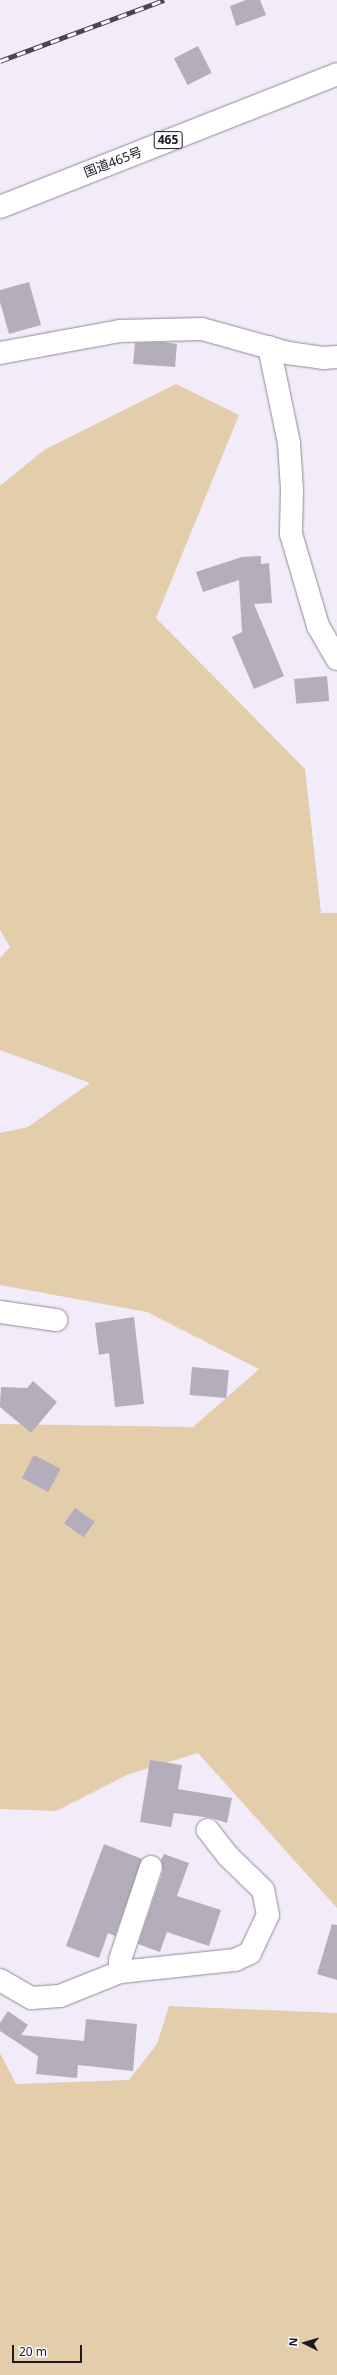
<!DOCTYPE html>
<html>
<head>
<meta charset="utf-8">
<style>
  body { margin:0 }
  #map { position:relative; width:337px; height:2375px; overflow:hidden; background:#f2ebfa; font-family:"Noto Sans","Noto Sans JP",sans-serif }
  div>[style] { position:absolute }
  .green>* { inset:0; background:#e4cdaa }
  .building>* { inset:0; background:#b4aebc; transform-origin:0 0 }
  .roads { filter:drop-shadow(0 0 1px #908997) drop-shadow(0 0 1px #908997) }
  .minor>* { height:22px; margin:-11px; padding:0 11px; transform-origin:11px; border-radius:11px; background:#fff }
  .trunk>* { height:22px; margin:-11px; padding:0 11px; transform-origin:11px; border-radius:11px; background:#fff }
  .rail>* { height:4.5px; margin-top:-2.25px; transform-origin:0; background:repeating-linear-gradient(90deg,#fcfbfe 0 9px,#4a464d 0 18px); box-sizing:border-box; border-block:1px solid #4a464d }
  span { translate:-50% -50%; white-space:nowrap; text-align:center; line-height:1.15; -webkit-text-stroke:4px #fcfbfe; paint-order:stroke }
  .shield-label span { padding:1px 3px; background:#fcfbfe; border:1px solid; border-radius:3px; -webkit-text-stroke-width:0 }
  .shield-label { font-size:12px; color:#1d1a1f; font-weight:700 }
  .street-label { font-size:13px; color:#1d1a1f }
  .north { position:absolute; left:285px; top:2323px; width:40px; height:40px; -webkit-text-stroke:3px #fcfbfe; paint-order:stroke; rotate:275deg; font-size:11px; font-weight:700; line-height:16px; text-align:center; color:#1d1a1f }
  .north::after { content:''; display:block; margin:auto; width:14px; height:18px; background:#1d1a1f; clip-path:polygon(50% 0,100% 100%,50% 72%,0 100%) }
  .scale { position:absolute; left:12px; top:2345px; width:70px; height:18px; box-sizing:border-box; border:2px solid #1d1a1f; border-top:0; padding-left:5px; font-size:12px; line-height:14px; white-space:nowrap; color:#1d1a1f; -webkit-text-stroke:3px #fcfbfe; paint-order:stroke }
</style>
</head>
<body>
<div id="map">
  <div class="green">
    <i style="clip-path:polygon(176px 384px,239px 415px,156px 618px,305px 769px,321px 913px,337px 913px,337px 1908px,198px 1753px,129px 1774px,56px 1811px,0 1809px,0 1424px,193px 1427px,259px 1369px,147px 1312px,0 1285px,0 1133px,28px 1127px,90px 1083px,0 1050px,0 958px,10px 947px,0 930px,0 486px,44px 450px)"></i>
    <i style="clip-path:polygon(169px 2006px,337px 2013px,337px 2375px,0 2375px,0 2053px,16px 2084px,129px 2080px,157px 2044px)"></i>
  </div>
  <div class="building">
    <i style="clip-path:polygon(246px 0,260px 0,266px 15px,236px 26px,230px 6px)"></i>
    <i style="left:198px;top:46px;width:30px;height:27px;rotate:63deg"></i>
    <i style="clip-path:polygon(29px 282px,41px 325px,9px 334px,0 302px,0 290px)"></i>
    <i style="clip-path:polygon(163px 342px,177px 344px,175px 367px,133px 364px,135px 343px)"></i>
    <i style="clip-path:polygon(261px 556px,261px 564px,269px 563px,272px 603px,254px 604px,284px 676px,254px 689px,232px 637px,242px 632px,239px 580px,203px 592px,196px 572px,242px 557px)"></i>
    <i style="left:327px;top:676px;width:25px;height:33px;rotate:85deg"></i>
    <i style="clip-path:polygon(134px 1317px,144px 1404px,115px 1407px,109px 1353px,99px 1355px,95px 1323px)"></i>
    <i style="left:192px;top:1367px;width:37px;height:28px;rotate:5deg"></i>
    <i style="clip-path:polygon(33px 1381px,57px 1402px,31px 1433px,0 1407px,0 1404px,1px 1387px,27px 1388px)"></i>
    <i style="left:34px;top:1455px;width:30px;height:26px;rotate:28deg"></i>
    <i style="left:75px;top:1508px;width:24px;height:19px;rotate:35deg"></i>
    <i style="clip-path:polygon(150px 1760px,182px 1765px,178px 1789px,232px 1798px,227px 1823px,212px 1818px,174px 1813px,171px 1827px,140px 1822px)"></i>
    <i style="clip-path:polygon(104px 1844px,142px 1859px,115px 1936px,108px 1933px,99px 1958px,66px 1946px)"></i>
    <i style="clip-path:polygon(164px 1854px,189px 1863px,177px 1896px,221px 1910px,209px 1946px,167px 1932px,160px 1952px,138px 1944px,163px 1871px,161px 1860px)"></i>
    <i style="clip-path:polygon(332px 1924px,337px 1925px,337px 1980px,317px 1974px)"></i>
    <i style="clip-path:polygon(8px 2011px,28px 2025px,21px 2035px,84px 2041px,86px 2019px,137px 2024px,133px 2071px,78px 2065px,77px 2078px,36px 2074px,38px 2056px,0 2031px,0 2023px)"></i>
  </div>
  <div class="roads">
    <div class="minor">
      <i style="left:269px;top:347px;width:98px;rotate:78.2deg"></i>
      <i style="left:289px;top:443px;width:46px;rotate:86.3deg"></i>
      <i style="left:292px;top:489px;width:45px;rotate:91.3deg"></i>
      <i style="left:291px;top:534px;width:96px;rotate:73.6deg"></i>
      <i style="left:318px;top:626px;width:38px;rotate:60deg"></i>
      <i style="left:0;top:353px;width:122px;rotate:-10.4deg"></i>
      <i style="left:120px;top:331px;width:82px;rotate:-1.4deg"></i>
      <i style="left:202px;top:329px;width:89px;rotate:15.6deg"></i>
      <i style="left:288px;top:353px;width:35px;rotate:8deg"></i>
      <i style="left:323px;top:358px;width:14px;rotate:-4deg"></i>
      <i style="left:0;top:1312px;width:57px;rotate:8.1deg"></i>
      <i style="left:120px;top:1972px;width:12px;rotate:-90deg"></i>
      <i style="left:120px;top:1960px;width:98px;rotate:-71.6deg"></i>
      <i style="left:0;top:1980px;width:36px;rotate:30deg"></i>
      <i style="left:31px;top:1998px;width:29px;rotate:-4deg"></i>
      <i style="left:60px;top:1996px;width:65px;rotate:-21.8deg"></i>
      <i style="left:120px;top:1972px;width:116px;rotate:-6deg"></i>
      <i style="left:235px;top:1960px;width:17px;rotate:-25deg"></i>
      <i style="left:250px;top:1953px;width:42px;rotate:-64.7deg"></i>
      <i style="left:268px;top:1915px;width:25px;rotate:-101deg"></i>
      <i style="left:263px;top:1890px;width:49px;rotate:-135.8deg"></i>
      <i style="left:228px;top:1856px;width:33px;rotate:-128deg"></i>
    </div>
    <div class="trunk">
      <i style="left:0;top:207px;width:362px;rotate:-21.5deg"></i>
    </div>
  </div>
  <div class="rail">
    <i style="left:0;top:61px;width:175px;rotate:-20.4deg"></i>
  </div>
  <div class="shield-label">
    <span style="left:168px;top:140px">465</span>
  </div>
  <div class="street-label">
    <span style="left:113px;top:162px;rotate:-21deg">国道465号</span>
  </div>
  <div class="north">N</div>
  <div class="scale">20 m</div>
</div>
</body>
</html>
